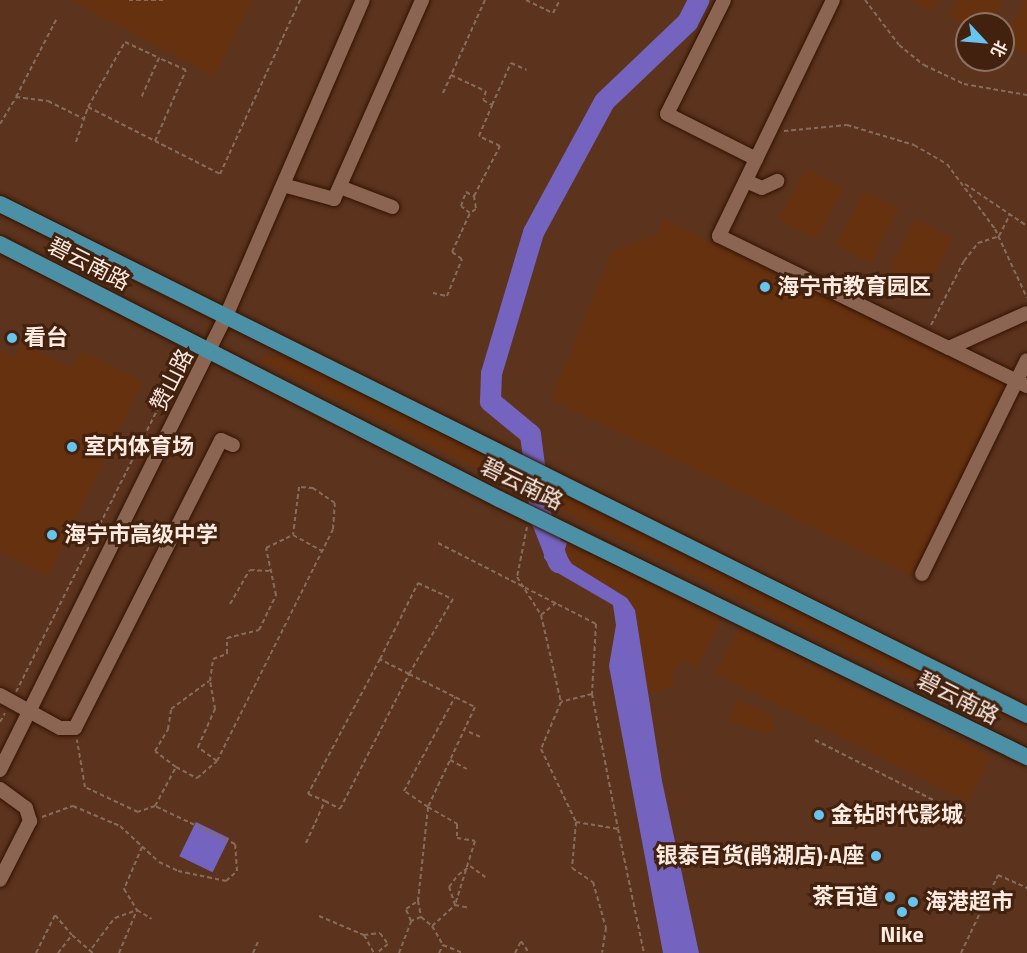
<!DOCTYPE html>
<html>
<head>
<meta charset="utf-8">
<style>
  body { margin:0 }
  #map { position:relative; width:1027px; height:953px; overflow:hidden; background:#4d2c19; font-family:"Titillium Web","Noto Sans SC",sans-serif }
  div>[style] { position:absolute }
  .built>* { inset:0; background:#5c341d }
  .green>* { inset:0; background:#66310f; transform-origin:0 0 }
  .water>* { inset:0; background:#7464c0; transform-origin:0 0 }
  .river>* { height:21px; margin:-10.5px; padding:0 10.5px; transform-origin:10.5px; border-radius:10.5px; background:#7464c0 }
  .path>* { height:2px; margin-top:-1px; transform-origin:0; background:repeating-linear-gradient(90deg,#876b5b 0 4.5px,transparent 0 7.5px) }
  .roads { filter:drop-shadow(0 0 2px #321302) drop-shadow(0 0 2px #321302) }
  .minor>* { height:14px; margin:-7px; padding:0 7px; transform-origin:7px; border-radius:7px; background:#8b6551 }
  .major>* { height:16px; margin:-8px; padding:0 8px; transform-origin:8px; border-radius:8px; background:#4c90a6 }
  .dots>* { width:16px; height:16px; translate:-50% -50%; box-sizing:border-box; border:3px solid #42220f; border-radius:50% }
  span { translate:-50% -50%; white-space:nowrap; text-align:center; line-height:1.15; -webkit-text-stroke:6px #42220f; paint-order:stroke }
  .street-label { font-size:22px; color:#fdebe2 }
  .poi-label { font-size:22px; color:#fdebe2; font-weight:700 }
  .left { translate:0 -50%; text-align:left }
  .right { translate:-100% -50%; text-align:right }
  .north { position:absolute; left:955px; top:12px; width:60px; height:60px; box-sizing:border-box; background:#42220f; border:2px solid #8d7263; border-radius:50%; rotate:116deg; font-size:16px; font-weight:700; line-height:24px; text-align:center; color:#fdebe2 }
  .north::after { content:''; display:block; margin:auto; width:21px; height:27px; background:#66c4ef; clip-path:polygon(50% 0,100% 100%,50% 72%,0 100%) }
</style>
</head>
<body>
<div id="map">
  <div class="built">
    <i style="clip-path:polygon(evenodd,0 0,1027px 0,1027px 953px,0 953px,0 0,967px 24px,1003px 24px,1003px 60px,967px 60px,967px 24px)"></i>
  </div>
  <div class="green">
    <i style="clip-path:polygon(70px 0,253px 0,214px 76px)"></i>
    <i style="clip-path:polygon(909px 0,938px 0,933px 11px)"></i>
    <i style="clip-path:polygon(956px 0,1003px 0,992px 24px,967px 25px,949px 16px)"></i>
    <i style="clip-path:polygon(1025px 0,1027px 0,1027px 53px,1004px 41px)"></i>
    <i style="left:806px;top:168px;width:43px;height:58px;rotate:28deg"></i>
    <i style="left:864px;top:191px;width:39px;height:61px;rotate:27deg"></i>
    <i style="clip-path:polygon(664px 219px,1006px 385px,912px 576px,551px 399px,612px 252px,657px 234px)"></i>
    <i style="left:915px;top:219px;width:42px;height:57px;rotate:27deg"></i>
    <i style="clip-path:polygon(21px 343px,72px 368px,81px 351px,143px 381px,48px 576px,0 552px,0 351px,14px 358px)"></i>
    <i style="clip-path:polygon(267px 355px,288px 357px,1001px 711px,998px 719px,829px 643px,258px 360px)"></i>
    <i style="clip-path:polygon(567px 543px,722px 618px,697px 668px,682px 660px,672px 674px,674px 687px,648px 693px,635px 610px,628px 598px,572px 564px,564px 552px)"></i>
    <i style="left:739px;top:628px;width:283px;height:51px;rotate:27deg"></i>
    <i style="clip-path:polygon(738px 700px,772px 716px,773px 730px,766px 734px,728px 720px)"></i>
  </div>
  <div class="water">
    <i style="clip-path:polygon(543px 532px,567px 543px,564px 552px,572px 564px,627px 598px,635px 610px,662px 781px,699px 953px,663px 953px,609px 666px,616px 625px,613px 605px,556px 572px,544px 558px)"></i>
    <i style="left:196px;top:822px;width:37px;height:38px;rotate:26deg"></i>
  </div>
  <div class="river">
    <i style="left:558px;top:562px;width:46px;rotate:-111.6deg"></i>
    <i style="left:541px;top:519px;width:86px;rotate:-97.4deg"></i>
    <i style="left:530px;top:434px;width:52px;rotate:-140.5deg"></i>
    <i style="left:490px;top:401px;width:28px;rotate:-88deg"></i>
    <i style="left:491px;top:373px;width:147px;rotate:-73.4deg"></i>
    <i style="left:533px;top:232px;width:149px;rotate:-61.5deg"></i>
    <i style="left:604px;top:101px;width:115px;rotate:-43.6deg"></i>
    <i style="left:687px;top:22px;width:25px;rotate:-63deg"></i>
  </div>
  <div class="path">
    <i style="left:129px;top:0;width:37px"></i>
    <i style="left:526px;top:0;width:30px;rotate:26deg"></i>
    <i style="left:553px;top:13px;width:15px;rotate:-62deg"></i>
    <i style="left:865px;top:0;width:56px;rotate:52.9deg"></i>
    <i style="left:899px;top:45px;width:32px;rotate:39deg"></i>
    <i style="left:924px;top:65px;width:44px;rotate:25.4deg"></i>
    <i style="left:964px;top:84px;width:64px;rotate:9.9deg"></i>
    <i style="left:451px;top:75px;width:38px;rotate:25deg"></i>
    <i style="left:486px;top:91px;width:9px;rotate:108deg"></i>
    <i style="left:483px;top:100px;width:10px;rotate:29deg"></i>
    <i style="left:492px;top:105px;width:46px;rotate:-65.7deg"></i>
    <i style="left:511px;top:63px;width:17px;rotate:24deg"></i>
    <i style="left:443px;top:93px;width:102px;rotate:-65.7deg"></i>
    <i style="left:16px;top:97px;width:87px;rotate:-62.5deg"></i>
    <i style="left:88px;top:107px;width:75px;rotate:-60.4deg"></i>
    <i style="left:125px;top:42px;width:38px;rotate:25deg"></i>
    <i style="left:159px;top:58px;width:44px;rotate:114.2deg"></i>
    <i style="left:0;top:124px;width:31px;rotate:-59deg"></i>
    <i style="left:16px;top:97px;width:32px;rotate:7deg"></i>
    <i style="left:48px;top:101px;width:40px;rotate:26.6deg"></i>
    <i style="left:784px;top:131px;width:63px;rotate:-5.4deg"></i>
    <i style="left:847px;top:125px;width:70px;rotate:16.6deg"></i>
    <i style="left:914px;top:145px;width:38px;rotate:30deg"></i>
    <i style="left:947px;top:164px;width:81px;rotate:53.6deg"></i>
    <i style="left:995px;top:229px;width:76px;rotate:65.1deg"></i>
    <i style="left:155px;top:141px;width:77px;rotate:-66.4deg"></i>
    <i style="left:186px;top:70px;width:30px;rotate:-156deg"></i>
    <i style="left:76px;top:142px;width:37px;rotate:-71deg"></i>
    <i style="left:88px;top:107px;width:148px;rotate:26.9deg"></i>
    <i style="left:220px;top:174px;width:192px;rotate:-65.3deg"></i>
    <i style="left:965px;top:184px;width:75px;rotate:34.1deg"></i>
    <i style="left:474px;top:196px;width:13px;rotate:81deg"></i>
    <i style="left:476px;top:209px;width:7px;rotate:146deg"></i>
    <i style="left:470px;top:213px;width:11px;rotate:-142deg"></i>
    <i style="left:461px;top:206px;width:15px;rotate:-70deg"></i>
    <i style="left:466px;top:192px;width:9px;rotate:27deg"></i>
    <i style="left:474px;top:196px;width:56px;rotate:-62.5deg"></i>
    <i style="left:500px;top:146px;width:23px;rotate:-155deg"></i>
    <i style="left:479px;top:136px;width:34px;rotate:-67deg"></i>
    <i style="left:433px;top:293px;width:14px;rotate:12deg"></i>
    <i style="left:447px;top:296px;width:40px;rotate:-68deg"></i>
    <i style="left:462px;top:259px;width:12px;rotate:-145deg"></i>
    <i style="left:452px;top:252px;width:43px;rotate:-65.2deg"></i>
    <i style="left:931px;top:325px;width:72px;rotate:-62.7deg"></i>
    <i style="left:964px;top:261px;width:23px;rotate:-52deg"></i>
    <i style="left:978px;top:243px;width:22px;rotate:-18deg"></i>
    <i style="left:999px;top:236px;width:25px;rotate:-63deg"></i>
    <i style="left:527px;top:527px;width:51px;rotate:101.3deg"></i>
    <i style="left:517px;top:577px;width:45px;rotate:57.7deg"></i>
    <i style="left:541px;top:615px;width:21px;rotate:-39deg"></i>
    <i style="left:438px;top:543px;width:178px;rotate:27.1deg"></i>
    <i style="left:596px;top:624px;width:70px;rotate:93.3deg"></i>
    <i style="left:592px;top:694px;width:32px;rotate:166deg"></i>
    <i style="left:561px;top:702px;width:51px;rotate:113.1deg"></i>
    <i style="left:541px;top:749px;width:81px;rotate:64.4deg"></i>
    <i style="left:576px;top:822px;width:46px;rotate:95deg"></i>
    <i style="left:572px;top:868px;width:25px;rotate:34deg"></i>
    <i style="left:593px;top:882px;width:48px;rotate:74.2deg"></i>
    <i style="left:606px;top:928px;width:25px;rotate:99deg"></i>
    <i style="left:230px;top:604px;width:39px;rotate:-60deg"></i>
    <i style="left:250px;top:570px;width:21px;rotate:3deg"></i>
    <i style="left:541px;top:615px;width:89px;rotate:77.1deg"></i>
    <i style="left:380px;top:659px;width:85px;rotate:-63.4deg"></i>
    <i style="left:418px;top:583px;width:38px;rotate:25deg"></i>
    <i style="left:453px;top:599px;width:87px;rotate:120.4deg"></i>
    <i style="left:409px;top:674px;width:74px;rotate:26.6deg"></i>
    <i style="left:475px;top:707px;width:110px;rotate:115.2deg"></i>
    <i style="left:428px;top:807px;width:29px;rotate:-146deg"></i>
    <i style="left:404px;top:791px;width:107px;rotate:-61.5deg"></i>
    <i style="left:16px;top:692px;width:378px;rotate:-63.4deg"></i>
    <i style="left:592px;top:694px;width:137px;rotate:79.1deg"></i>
    <i style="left:0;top:722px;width:10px;rotate:-61deg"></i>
    <i style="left:469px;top:732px;width:15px;rotate:23deg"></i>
    <i style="left:815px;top:740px;width:168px;rotate:26.9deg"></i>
    <i style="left:450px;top:760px;width:19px;rotate:28deg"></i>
    <i style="left:217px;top:761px;width:24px;rotate:-144deg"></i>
    <i style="left:198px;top:747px;width:42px;rotate:-65.9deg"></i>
    <i style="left:215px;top:709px;width:28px;rotate:-100deg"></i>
    <i style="left:210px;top:681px;width:22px;rotate:-82deg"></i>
    <i style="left:213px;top:659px;width:15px;rotate:-20deg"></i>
    <i style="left:227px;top:654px;width:16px;rotate:-90deg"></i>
    <i style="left:227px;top:638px;width:33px;rotate:-14deg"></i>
    <i style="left:259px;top:630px;width:39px;rotate:-64deg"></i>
    <i style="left:276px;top:595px;width:48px;rotate:-102deg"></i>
    <i style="left:266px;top:548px;width:30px;rotate:-26deg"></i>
    <i style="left:176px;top:767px;width:24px;rotate:28deg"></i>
    <i style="left:197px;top:778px;width:26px;rotate:-40deg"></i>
    <i style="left:217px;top:761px;width:259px;rotate:-63.4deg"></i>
    <i style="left:333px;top:529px;width:26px;rotate:-86deg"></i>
    <i style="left:335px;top:503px;width:27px;rotate:-146deg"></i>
    <i style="left:313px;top:488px;width:14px;rotate:-176deg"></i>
    <i style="left:299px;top:487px;width:48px;rotate:97.1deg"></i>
    <i style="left:293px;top:535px;width:33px;rotate:29deg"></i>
    <i style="left:155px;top:806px;width:44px;rotate:-61.7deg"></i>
    <i style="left:176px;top:767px;width:26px;rotate:-143deg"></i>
    <i style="left:155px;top:751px;width:26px;rotate:-59deg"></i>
    <i style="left:168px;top:729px;width:20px;rotate:-81deg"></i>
    <i style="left:171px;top:709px;width:47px;rotate:-36.4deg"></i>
    <i style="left:42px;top:817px;width:33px;rotate:-20deg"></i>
    <i style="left:73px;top:806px;width:51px;rotate:23.1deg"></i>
    <i style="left:120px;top:826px;width:53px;rotate:42.7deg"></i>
    <i style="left:159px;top:862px;width:21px;rotate:25deg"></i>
    <i style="left:178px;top:871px;width:49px;rotate:11.8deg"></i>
    <i style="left:226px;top:881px;width:15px;rotate:-42deg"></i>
    <i style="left:237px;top:871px;width:27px;rotate:-94deg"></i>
    <i style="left:235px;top:844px;width:89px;rotate:-154.6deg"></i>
    <i style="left:155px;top:806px;width:18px;rotate:161deg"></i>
    <i style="left:138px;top:812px;width:59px;rotate:-154.7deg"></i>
    <i style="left:85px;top:787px;width:48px;rotate:-99.7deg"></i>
    <i style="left:576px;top:822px;width:43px;rotate:9.5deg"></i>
    <i style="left:618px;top:829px;width:127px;rotate:78.2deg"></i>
    <i style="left:306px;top:843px;width:46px;rotate:-65.7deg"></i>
    <i style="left:325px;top:801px;width:17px;rotate:28deg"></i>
    <i style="left:340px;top:809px;width:152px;rotate:-62.9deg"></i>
    <i style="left:409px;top:674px;width:33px;rotate:-153deg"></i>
    <i style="left:380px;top:659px;width:153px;rotate:118.1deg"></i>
    <i style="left:308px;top:794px;width:18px;rotate:22deg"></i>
    <i style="left:142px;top:847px;width:46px;rotate:113.2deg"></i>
    <i style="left:124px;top:889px;width:25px;rotate:58deg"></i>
    <i style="left:137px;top:910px;width:17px;rotate:31deg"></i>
    <i style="left:418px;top:901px;width:95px;rotate:-83.9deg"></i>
    <i style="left:428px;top:807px;width:34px;rotate:30deg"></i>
    <i style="left:457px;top:824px;width:14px;rotate:90deg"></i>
    <i style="left:457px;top:838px;width:18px;rotate:9deg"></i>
    <i style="left:475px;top:841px;width:67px;rotate:107.4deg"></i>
    <i style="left:455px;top:905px;width:19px;rotate:-108deg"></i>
    <i style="left:449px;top:887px;width:15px;rotate:-53deg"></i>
    <i style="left:458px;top:875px;width:15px;rotate:-37deg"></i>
    <i style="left:470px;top:866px;width:19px;rotate:36deg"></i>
    <i style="left:319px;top:916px;width:49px;rotate:22.9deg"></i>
    <i style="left:364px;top:935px;width:16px;rotate:-7deg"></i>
    <i style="left:380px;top:933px;width:14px;rotate:54deg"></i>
    <i style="left:388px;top:944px;width:14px;rotate:141deg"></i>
    <i style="left:421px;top:917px;width:14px;rotate:39deg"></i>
    <i style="left:432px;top:926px;width:31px;rotate:-42deg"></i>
    <i style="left:455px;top:905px;width:15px;rotate:11deg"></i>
    <i style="left:432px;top:926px;width:22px;rotate:60deg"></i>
    <i style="left:443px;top:945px;width:22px;rotate:22deg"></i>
    <i style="left:364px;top:935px;width:21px;rotate:61deg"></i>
    <i style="left:92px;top:948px;width:38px;rotate:-53deg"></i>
    <i style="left:115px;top:918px;width:23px;rotate:-20deg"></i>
    <i style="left:36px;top:953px;width:42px;rotate:-63.4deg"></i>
    <i style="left:55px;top:915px;width:26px;rotate:50deg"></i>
    <i style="left:58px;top:953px;width:23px;rotate:-52deg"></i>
    <i style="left:72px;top:935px;width:28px;rotate:41deg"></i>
    <i style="left:119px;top:953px;width:47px;rotate:-67.3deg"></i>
    <i style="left:253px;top:953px;width:12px;rotate:-66deg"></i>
    <i style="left:399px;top:953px;width:34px;rotate:-69deg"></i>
    <i style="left:411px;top:921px;width:13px;rotate:-113deg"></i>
    <i style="left:406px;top:909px;width:14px;rotate:-34deg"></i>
    <i style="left:418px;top:901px;width:16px;rotate:79deg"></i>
    <i style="left:421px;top:917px;width:11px;rotate:158deg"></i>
    <i style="left:439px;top:953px;width:9px;rotate:-63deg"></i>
    <i style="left:515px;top:953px;width:13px;rotate:-63deg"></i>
    <i style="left:521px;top:941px;width:14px;rotate:56deg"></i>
    <i style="left:961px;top:953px;width:86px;rotate:-64.6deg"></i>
    <i style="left:998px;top:875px;width:32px;rotate:24deg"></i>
  </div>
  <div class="roads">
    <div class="minor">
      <i style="left:724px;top:0;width:127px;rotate:116.6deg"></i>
      <i style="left:667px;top:114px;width:100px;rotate:26.8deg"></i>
      <i style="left:833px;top:0;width:262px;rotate:115.8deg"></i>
      <i style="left:719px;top:236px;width:256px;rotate:26deg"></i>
      <i style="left:949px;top:348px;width:85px;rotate:-24.2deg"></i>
      <i style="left:746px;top:181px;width:17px;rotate:24deg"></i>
      <i style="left:762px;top:188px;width:17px;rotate:-25deg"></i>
      <i style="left:283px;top:185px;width:53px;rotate:15.4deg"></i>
      <i style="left:334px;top:199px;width:218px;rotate:-66.1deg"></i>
      <i style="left:340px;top:187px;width:56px;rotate:21deg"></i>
      <i style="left:949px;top:348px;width:87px;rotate:26deg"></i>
      <i style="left:922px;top:574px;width:238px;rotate:-63.9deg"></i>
      <i style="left:0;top:695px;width:68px;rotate:28.8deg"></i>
      <i style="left:60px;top:728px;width:15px"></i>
      <i style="left:75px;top:728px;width:323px;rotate:-63.1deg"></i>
      <i style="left:221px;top:440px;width:13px;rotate:23deg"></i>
      <i style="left:0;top:770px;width:507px;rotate:-63.54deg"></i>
      <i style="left:226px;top:316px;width:344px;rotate:-66.6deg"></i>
      <i style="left:0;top:789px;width:32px;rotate:36deg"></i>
      <i style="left:26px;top:808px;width:14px;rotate:73deg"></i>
      <i style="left:30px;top:821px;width:66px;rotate:117deg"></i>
    </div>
    <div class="major">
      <i style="left:0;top:204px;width:1147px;rotate:26.45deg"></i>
      <i style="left:0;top:244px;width:560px;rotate:27.07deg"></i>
      <i style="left:499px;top:499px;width:588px;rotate:26.04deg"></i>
    </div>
  </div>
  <div class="dots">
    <i style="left:765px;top:287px;background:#66c4ef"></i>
    <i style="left:12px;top:338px;background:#66c4ef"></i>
    <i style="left:72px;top:447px;background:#66c4ef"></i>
    <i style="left:52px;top:535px;background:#66c4ef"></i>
    <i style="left:819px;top:815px;background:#66c4ef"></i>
    <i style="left:876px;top:856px;background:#66c4ef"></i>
    <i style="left:890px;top:897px;background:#66c4ef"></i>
    <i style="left:913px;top:902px;background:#66c4ef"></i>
    <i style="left:902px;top:912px;background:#66c4ef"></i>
  </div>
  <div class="street-label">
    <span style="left:89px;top:264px;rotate:27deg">碧云南路</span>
    <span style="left:172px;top:380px;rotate:-63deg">赞山路</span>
    <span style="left:522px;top:484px;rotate:26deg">碧云南路</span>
    <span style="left:958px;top:698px;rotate:27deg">碧云南路</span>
  </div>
  <div class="poi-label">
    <span class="left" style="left:777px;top:287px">海宁市教育园区</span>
    <span class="left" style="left:24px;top:338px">看台</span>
    <span class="left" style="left:84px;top:447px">室内体育场</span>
    <span class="left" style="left:64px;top:535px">海宁市高级中学</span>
    <span class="left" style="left:831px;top:815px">金钻时代影城</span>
    <span class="right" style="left:864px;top:856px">银泰百货(鹃湖店)·A座</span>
    <span class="right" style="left:878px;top:897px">茶百道</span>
    <span class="left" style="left:925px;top:902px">海港超市</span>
    <span style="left:902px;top:935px">Nike</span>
  </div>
  <div class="north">北</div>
</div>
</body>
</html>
